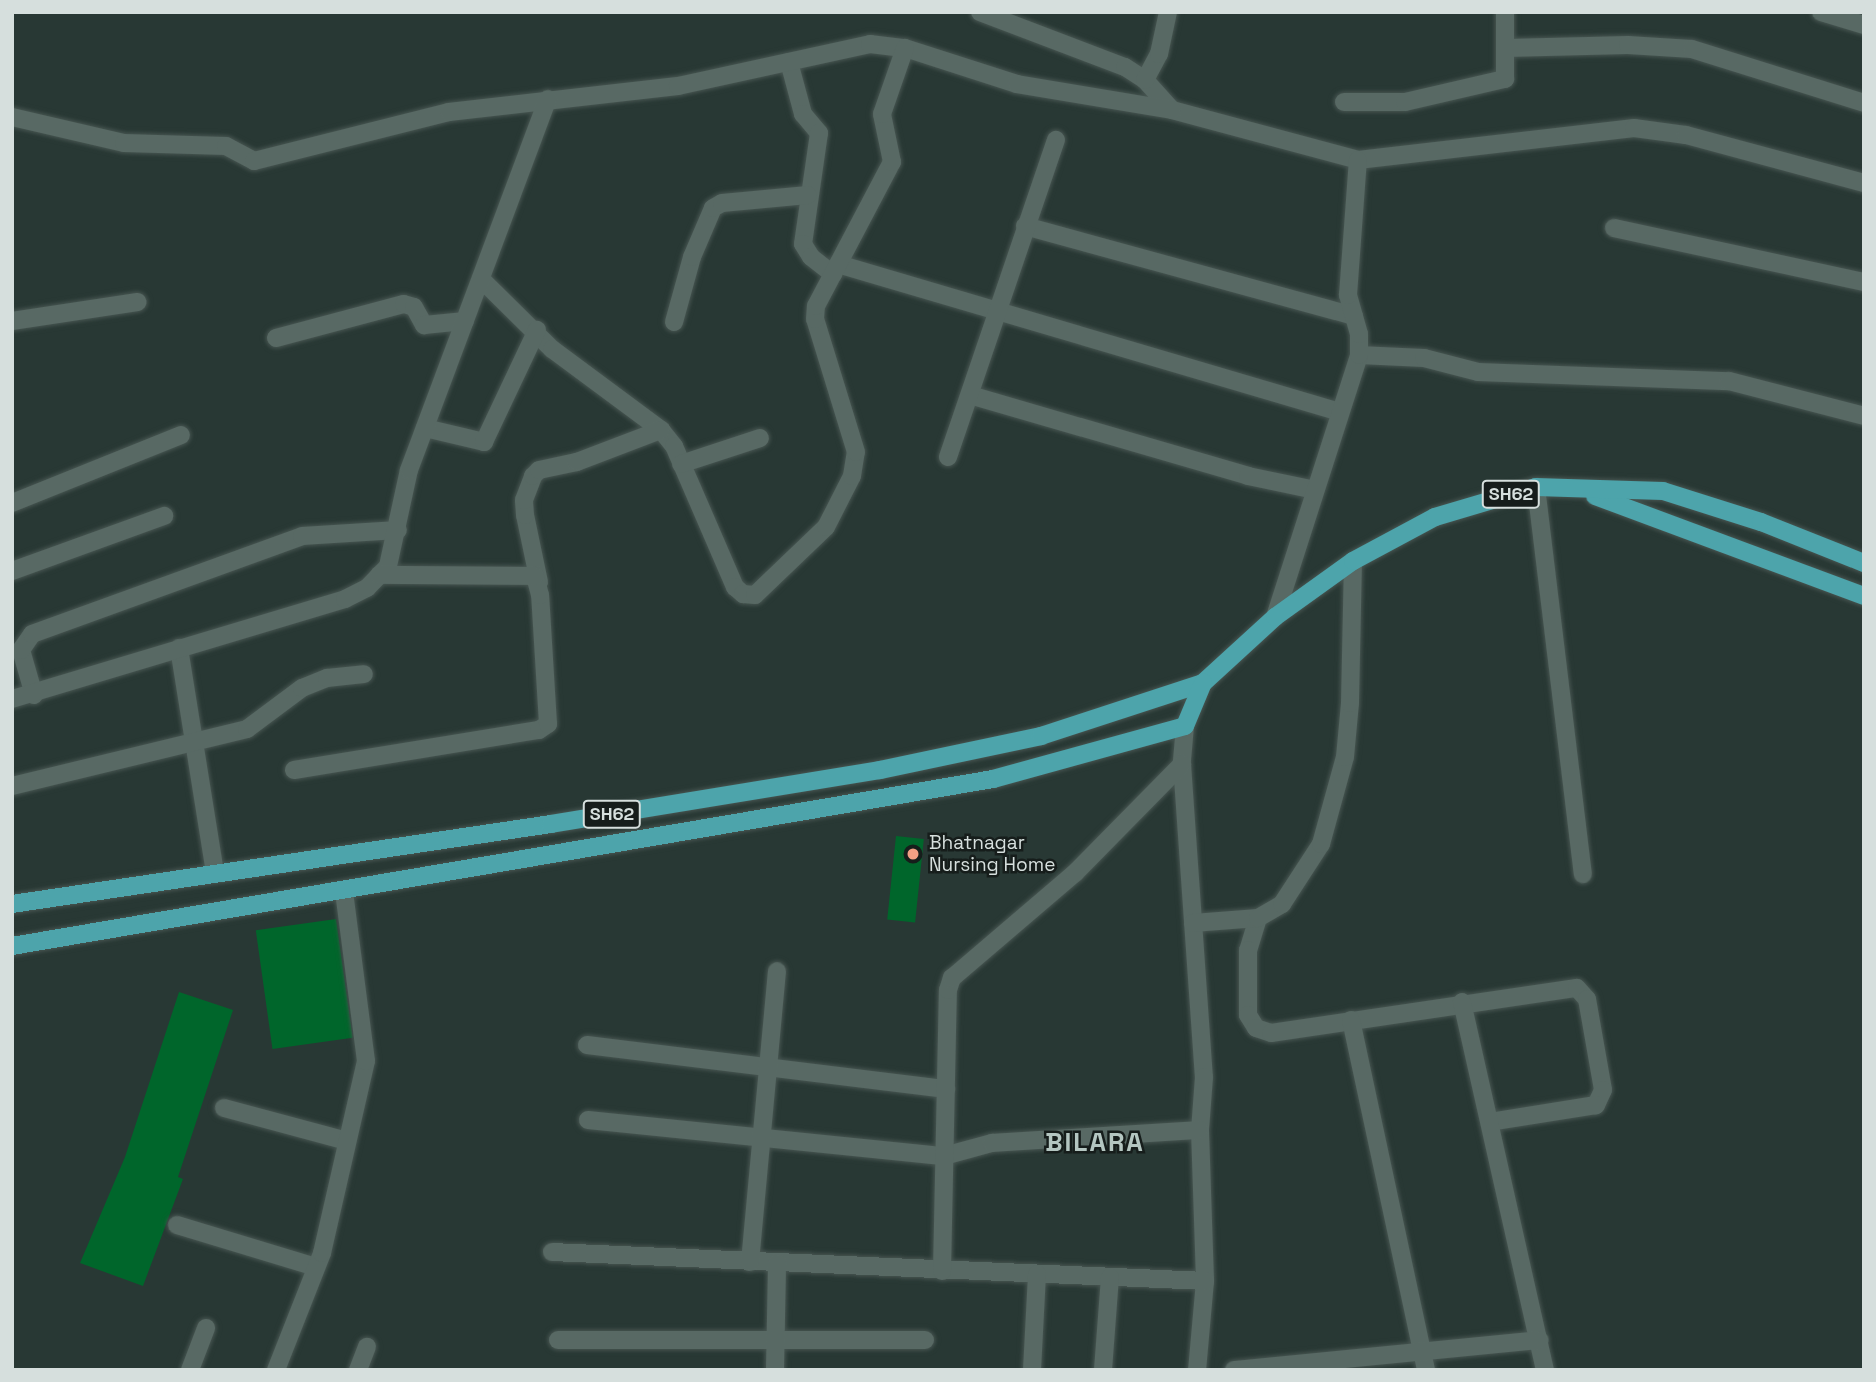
<!DOCTYPE html>
<html>
<head>
<meta charset="utf-8">
<style>
  body { margin:0 }
  #map { position:relative; width:1876px; height:1382px; overflow:hidden; background:#283834; font-family:"Space Grotesk",sans-serif }
  div>[style] { position:absolute }
  .building>* { inset:0; background:#00662b; transform-origin:0 0 }
  .roads { filter:drop-shadow(0 0 2px #475551) drop-shadow(0 0 2px #475551) }
  .minor>* { height:18px; margin:-9px; padding:0 9px; transform-origin:9px; border-radius:9px; background:#586964 }
  .major>* { height:18px; margin:-9px; padding:0 9px; transform-origin:9px; border-radius:9px; background:#4da4ab }
  .dots>* { width:19px; height:19px; translate:-50% -50%; box-sizing:border-box; border:4px solid #161d1b; border-radius:50% }
  span { translate:-50% -50%; white-space:nowrap; text-align:center; line-height:1.15; -webkit-text-stroke:5px #161d1b; paint-order:stroke }
  .shield-label span { padding:2px 5px; background:#161d1b; border:2px solid; border-radius:5px; -webkit-text-stroke-width:0 }
  .shield-label { font-size:18px; color:#d6dfdd; font-weight:700 }
  .poi-label { font-size:19px; color:#d6dfdd }
  .left { translate:0 -50%; text-align:left }
  .district-label { font-size:26px; color:#b4c6c1; font-weight:700; letter-spacing:2px }
  .frame { position:absolute; inset:0; border:14px solid #d6dfdd; pointer-events:none }
</style>
</head>
<body>
<div id="map">
  <div class="building">
    <i style="left:896px;top:836px;width:28px;height:84px;rotate:6deg"></i>
    <i style="left:336px;top:919px;width:120px;height:81px;rotate:82deg"></i>
    <i style="clip-path:polygon(179px 992px,233px 1010px,178px 1177px,183px 1179px,143px 1286px,80px 1263px,125px 1157px)"></i>
  </div>
  <div class="roads">
    <div class="minor">
      <i style="left:980px;top:12px;width:155px;rotate:20.8deg"></i>
      <i style="left:1125px;top:67px;width:24px;rotate:33deg"></i>
      <i style="left:1145px;top:80px;width:40px;rotate:48deg"></i>
      <i style="left:1172px;top:110px;width:193px;rotate:15deg"></i>
      <i style="left:1358px;top:160px;width:278px;rotate:-6.6deg"></i>
      <i style="left:1634px;top:128px;width:52px;rotate:7.7deg"></i>
      <i style="left:1686px;top:135px;width:184px;rotate:15.1deg"></i>
      <i style="left:1821px;top:12px;width:45px;rotate:16.8deg"></i>
      <i style="left:1506px;top:48px;width:122px;rotate:-1.4deg"></i>
      <i style="left:1628px;top:45px;width:64px;rotate:3.6deg"></i>
      <i style="left:1692px;top:49px;width:180px;rotate:17.4deg"></i>
      <i style="left:789px;top:62px;width:54px;rotate:74.9deg"></i>
      <i style="left:803px;top:114px;width:25px;rotate:50deg"></i>
      <i style="left:819px;top:133px;width:112px;rotate:98.2deg"></i>
      <i style="left:803px;top:244px;width:15px;rotate:58deg"></i>
      <i style="left:811px;top:257px;width:28px;rotate:38deg"></i>
      <i style="left:1145px;top:80px;width:30px;rotate:-62deg"></i>
      <i style="left:1159px;top:54px;width:43px;rotate:-77.9deg"></i>
      <i style="left:1344px;top:102px;width:61px"></i>
      <i style="left:1405px;top:102px;width:103px;rotate:-13deg"></i>
      <i style="left:1505px;top:79px;width:67px;rotate:-90deg"></i>
      <i style="left:12px;top:117px;width:115px;rotate:13.1deg"></i>
      <i style="left:124px;top:143px;width:102px;rotate:1.7deg"></i>
      <i style="left:226px;top:146px;width:32px;rotate:28deg"></i>
      <i style="left:254px;top:161px;width:201px;rotate:-14.1deg"></i>
      <i style="left:449px;top:112px;width:230px;rotate:-6.5deg"></i>
      <i style="left:678px;top:86px;width:197px;rotate:-12.3deg"></i>
      <i style="left:870px;top:44px;width:35px;rotate:7deg"></i>
      <i style="left:905px;top:48px;width:118px;rotate:17.8deg"></i>
      <i style="left:1017px;top:84px;width:157px;rotate:9.5deg"></i>
      <i style="left:1025px;top:226px;width:341px;rotate:15.3deg"></i>
      <i style="left:1614px;top:228px;width:256px;rotate:12.2deg"></i>
      <i style="left:838px;top:264px;width:523px;rotate:16.43deg"></i>
      <i style="left:481px;top:279px;width:100px;rotate:44.6deg"></i>
      <i style="left:552px;top:349px;width:136px;rotate:36.6deg"></i>
      <i style="left:661px;top:430px;width:21px;rotate:51deg"></i>
      <i style="left:674px;top:446px;width:154px;rotate:66.6deg"></i>
      <i style="left:735px;top:587px;width:11px;rotate:41deg"></i>
      <i style="left:743px;top:594px;width:12px;rotate:5deg"></i>
      <i style="left:755px;top:595px;width:98px;rotate:-43.8deg"></i>
      <i style="left:826px;top:527px;width:57px;rotate:-63deg"></i>
      <i style="left:852px;top:476px;width:24px;rotate:-81deg"></i>
      <i style="left:856px;top:452px;width:139px;rotate:-107.1deg"></i>
      <i style="left:815px;top:319px;width:13px;rotate:-86deg"></i>
      <i style="left:816px;top:306px;width:163px;rotate:-62.2deg"></i>
      <i style="left:892px;top:162px;width:49px;rotate:-101.8deg"></i>
      <i style="left:882px;top:114px;width:70px;rotate:-70.8deg"></i>
      <i style="left:12px;top:321px;width:127px;rotate:-8.6deg"></i>
      <i style="left:674px;top:322px;width:67px;rotate:-74.5deg"></i>
      <i style="left:692px;top:257px;width:53px;rotate:-66.8deg"></i>
      <i style="left:713px;top:208px;width:10px;rotate:-29deg"></i>
      <i style="left:722px;top:203px;width:86px;rotate:-5.3deg"></i>
      <i style="left:276px;top:338px;width:132px;rotate:-14.9deg"></i>
      <i style="left:404px;top:304px;width:10px;rotate:17deg"></i>
      <i style="left:414px;top:307px;width:21px;rotate:61deg"></i>
      <i style="left:424px;top:325px;width:41px;rotate:-5.6deg"></i>
      <i style="left:1359px;top:355px;width:65px;rotate:2.6deg"></i>
      <i style="left:1424px;top:358px;width:56px;rotate:14.5deg"></i>
      <i style="left:1478px;top:372px;width:251px;rotate:2.1deg"></i>
      <i style="left:1729px;top:381px;width:139px;rotate:14.5deg"></i>
      <i style="left:970px;top:395px;width:290px;rotate:16.2deg"></i>
      <i style="left:1248px;top:476px;width:68px;rotate:11.8deg"></i>
      <i style="left:425px;top:428px;width:61px;rotate:13.3deg"></i>
      <i style="left:484px;top:442px;width:124px;rotate:-64.7deg"></i>
      <i style="left:948px;top:457px;width:335px;rotate:-71.2deg"></i>
      <i style="left:681px;top:464px;width:83px;rotate:-18.2deg"></i>
      <i style="left:1536px;top:487px;width:390px;rotate:83.1deg"></i>
      <i style="left:12px;top:503px;width:182px;rotate:-21.9deg"></i>
      <i style="left:12px;top:571px;width:162px;rotate:-19.9deg"></i>
      <i style="left:539px;top:582px;width:68px;rotate:-101.8deg"></i>
      <i style="left:525px;top:515px;width:15px;rotate:-94deg"></i>
      <i style="left:524px;top:500px;width:26px;rotate:-69deg"></i>
      <i style="left:533px;top:476px;width:8px;rotate:-45deg"></i>
      <i style="left:539px;top:470px;width:39px;rotate:-12deg"></i>
      <i style="left:577px;top:462px;width:90px;rotate:-20.9deg"></i>
      <i style="left:1275px;top:617px;width:275px;rotate:-72.2deg"></i>
      <i style="left:1359px;top:355px;width:21px;rotate:-90deg"></i>
      <i style="left:1359px;top:334px;width:41px;rotate:-105.8deg"></i>
      <i style="left:1348px;top:295px;width:135px;rotate:-85.8deg"></i>
      <i style="left:179px;top:648px;width:227px;rotate:80.9deg"></i>
      <i style="left:34px;top:695px;width:47px;rotate:-106.1deg"></i>
      <i style="left:21px;top:650px;width:19px;rotate:-55deg"></i>
      <i style="left:32px;top:634px;width:287px;rotate:-19.9deg"></i>
      <i style="left:302px;top:536px;width:96px;rotate:-3.6deg"></i>
      <i style="left:12px;top:699px;width:348px;rotate:-16.7deg"></i>
      <i style="left:345px;top:599px;width:25px;rotate:-27deg"></i>
      <i style="left:367px;top:588px;width:30px;rotate:-46deg"></i>
      <i style="left:388px;top:566px;width:98px;rotate:-77.7deg"></i>
      <i style="left:409px;top:470px;width:396px;rotate:-69.5deg"></i>
      <i style="left:1185px;top:726px;width:38px;rotate:95deg"></i>
      <i style="left:1182px;top:764px;width:314px;rotate:86deg"></i>
      <i style="left:1204px;top:1077px;width:53px;rotate:94.3deg"></i>
      <i style="left:1200px;top:1130px;width:151px;rotate:88.1deg"></i>
      <i style="left:1205px;top:1281px;width:89px;rotate:95.1deg"></i>
      <i style="left:294px;top:770px;width:248px;rotate:-9.3deg"></i>
      <i style="left:539px;top:730px;width:11px;rotate:-34deg"></i>
      <i style="left:548px;top:724px;width:129px;rotate:-93.5deg"></i>
      <i style="left:540px;top:595px;width:20px;rotate:-105deg"></i>
      <i style="left:535px;top:576px;width:156px;rotate:-179.6deg"></i>
      <i style="left:12px;top:786px;width:242px;rotate:-13.6deg"></i>
      <i style="left:247px;top:729px;width:69px;rotate:-36.7deg"></i>
      <i style="left:302px;top:688px;width:27px;rotate:-22deg"></i>
      <i style="left:327px;top:678px;width:37px;rotate:-6deg"></i>
      <i style="left:1258px;top:918px;width:34px;rotate:107deg"></i>
      <i style="left:1248px;top:950px;width:65px;rotate:90deg"></i>
      <i style="left:1248px;top:1015px;width:15px;rotate:58deg"></i>
      <i style="left:1256px;top:1028px;width:16px;rotate:18deg"></i>
      <i style="left:1271px;top:1033px;width:309px;rotate:-8.4deg"></i>
      <i style="left:1577px;top:988px;width:15px;rotate:48deg"></i>
      <i style="left:1587px;top:999px;width:92px;rotate:80deg"></i>
      <i style="left:1603px;top:1090px;width:17px;rotate:115deg"></i>
      <i style="left:1596px;top:1105px;width:107px;rotate:170.9deg"></i>
      <i style="left:1193px;top:923px;width:65px;rotate:-4.4deg"></i>
      <i style="left:1258px;top:918px;width:28px;rotate:-30deg"></i>
      <i style="left:1282px;top:904px;width:72px;rotate:-57deg"></i>
      <i style="left:1321px;top:844px;width:90px;rotate:-74.6deg"></i>
      <i style="left:1345px;top:757px;width:54px;rotate:-84.7deg"></i>
      <i style="left:1350px;top:703px;width:142px;rotate:-88.8deg"></i>
      <i style="left:1462px;top:1002px;width:377px;rotate:77.3deg"></i>
      <i style="left:1351px;top:1020px;width:358px;rotate:77.9deg"></i>
      <i style="left:587px;top:1045px;width:362px;rotate:7deg"></i>
      <i style="left:224px;top:1108px;width:127px;rotate:15deg"></i>
      <i style="left:588px;top:1120px;width:358px;rotate:5.8deg"></i>
      <i style="left:944px;top:1156px;width:50px;rotate:-15.2deg"></i>
      <i style="left:992px;top:1143px;width:208px;rotate:-3.6deg"></i>
      <i style="left:177px;top:1225px;width:145px;rotate:16.8deg"></i>
      <i style="left:552px;top:1252px;width:654px;rotate:2.54deg"></i>
      <i style="left:750px;top:1262px;width:292px;rotate:-84.7deg"></i>
      <i style="left:942px;top:1271px;width:281px;rotate:-88.8deg"></i>
      <i style="left:948px;top:990px;width:13px;rotate:-72deg"></i>
      <i style="left:952px;top:978px;width:162px;rotate:-40.5deg"></i>
      <i style="left:1075px;top:873px;width:153px;rotate:-45.5deg"></i>
      <i style="left:558px;top:1340px;width:367px"></i>
      <i style="left:190px;top:1370px;width:45px;rotate:-69.1deg"></i>
      <i style="left:276px;top:1370px;width:126px;rotate:-68.5deg"></i>
      <i style="left:322px;top:1253px;width:197px;rotate:-77.1deg"></i>
      <i style="left:366px;top:1061px;width:171px;rotate:-97.4deg"></i>
      <i style="left:358px;top:1370px;width:25px;rotate:-69deg"></i>
      <i style="left:775px;top:1370px;width:107px;rotate:-88.9deg"></i>
      <i style="left:1032px;top:1370px;width:96px;rotate:-87deg"></i>
      <i style="left:1103px;top:1370px;width:93px;rotate:-85.7deg"></i>
      <i style="left:1234px;top:1370px;width:307px;rotate:-5.6deg"></i>
    </div>
    <div class="major">
      <i style="left:1595px;top:496px;width:287px;rotate:20.4deg"></i>
      <i style="left:12px;top:904px;width:545px;rotate:-8.44deg"></i>
      <i style="left:551px;top:824px;width:333px;rotate:-9.3deg"></i>
      <i style="left:880px;top:770px;width:165px;rotate:-11.9deg"></i>
      <i style="left:1041px;top:736px;width:170px;rotate:-18.1deg"></i>
      <i style="left:1203px;top:683px;width:98px;rotate:-42.5deg"></i>
      <i style="left:1275px;top:617px;width:96px;rotate:-35.7deg"></i>
      <i style="left:1353px;top:561px;width:93px;rotate:-28.2deg"></i>
      <i style="left:1435px;top:517px;width:105px;rotate:-16.5deg"></i>
      <i style="left:1536px;top:487px;width:127px;rotate:1.8deg"></i>
      <i style="left:1663px;top:491px;width:103px;rotate:17.6deg"></i>
      <i style="left:1761px;top:522px;width:111px;rotate:21.7deg"></i>
      <i style="left:12px;top:946px;width:995px;rotate:-9.66deg"></i>
      <i style="left:993px;top:779px;width:199px;rotate:-15.4deg"></i>
      <i style="left:1185px;top:726px;width:47px;rotate:-67.3deg"></i>
    </div>
  </div>
  <div class="dots">
    <i style="left:913px;top:854px;background:#f39f84"></i>
  </div>
  <div class="shield-label">
    <span style="left:1511px;top:494px">SH62</span>
    <span style="left:612px;top:814px">SH62</span>
  </div>
  <div class="poi-label">
    <span class="left" style="left:929px;top:854px">Bhatnagar<br>Nursing Home</span>
  </div>
  <div class="district-label">
    <span style="left:1095px;top:1143px">BILARA</span>
  </div>
  <div class="frame"></div>
</div>
</body>
</html>
